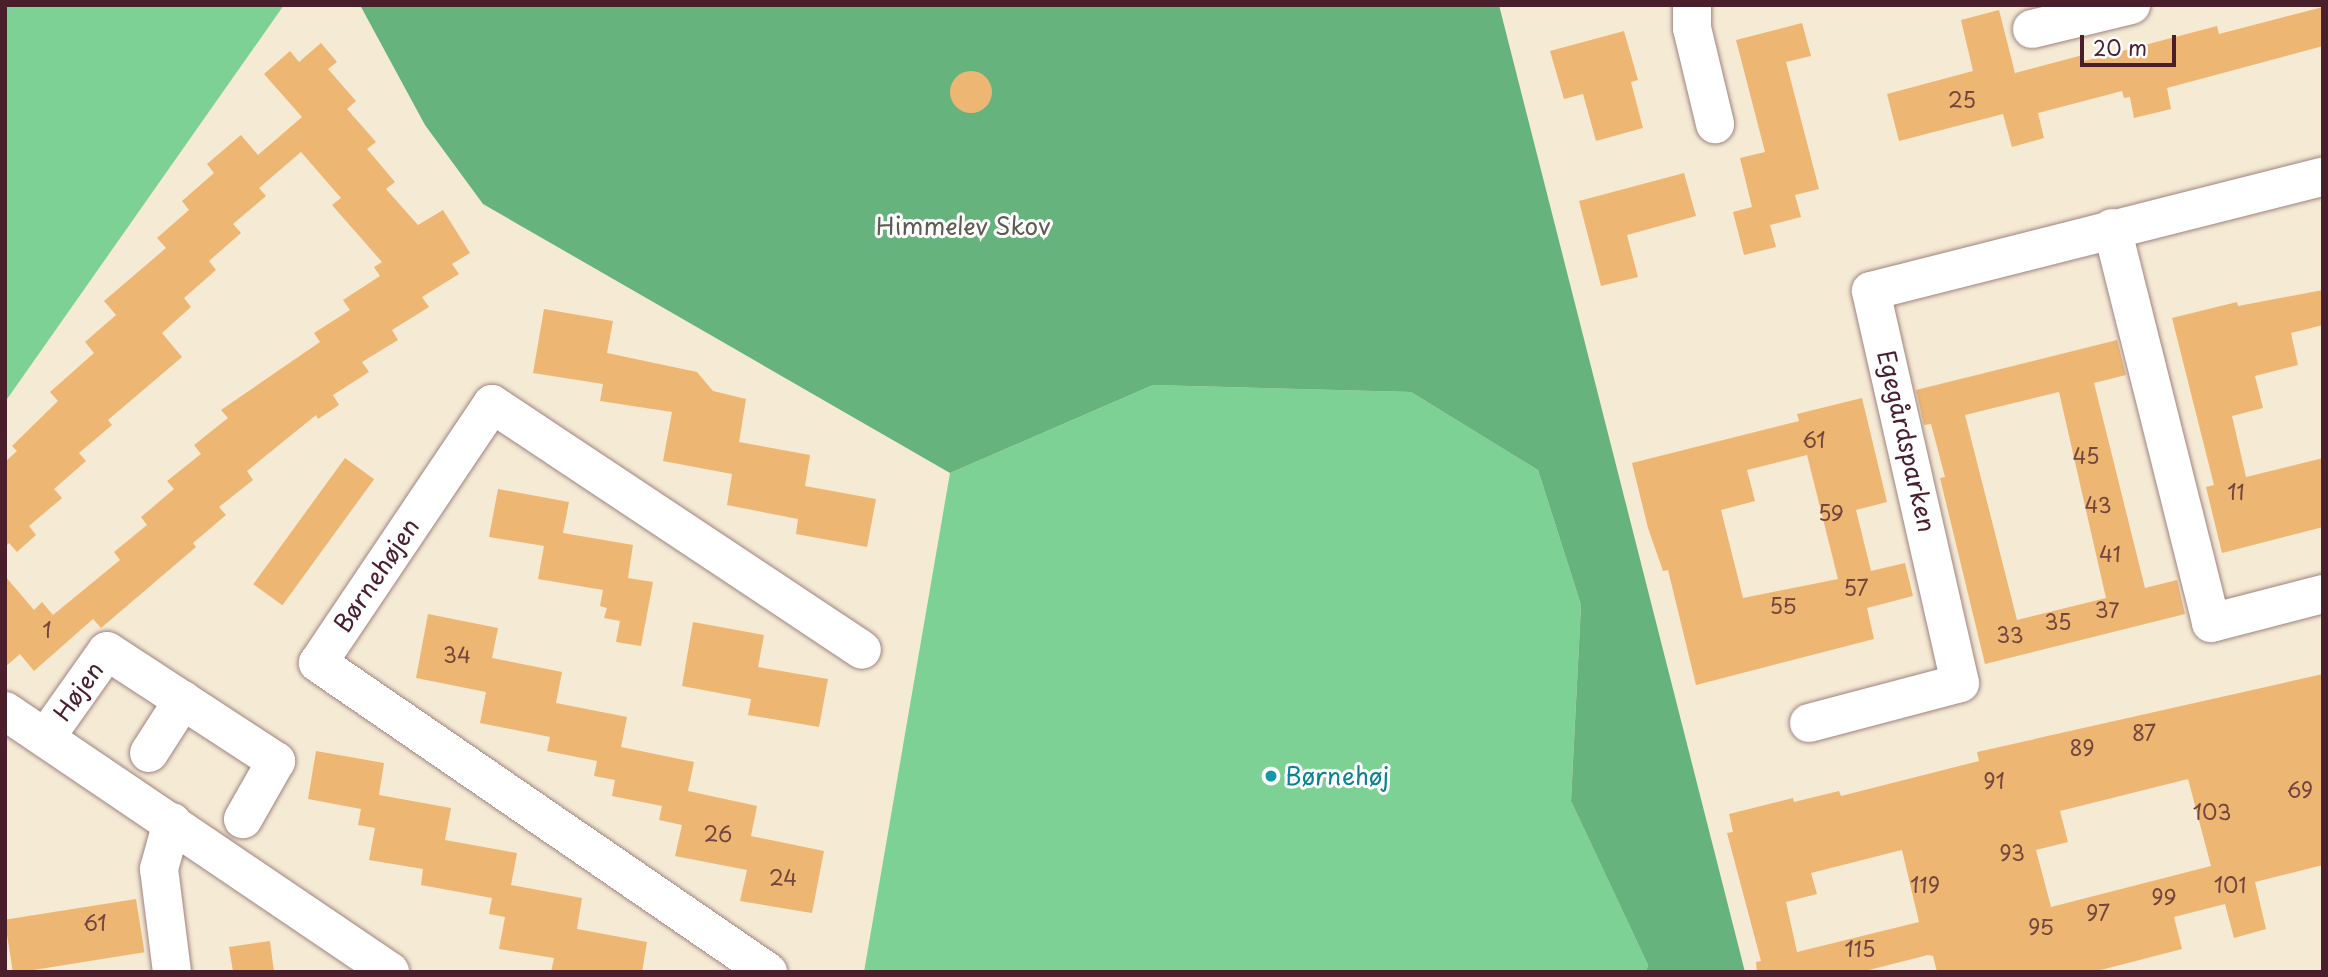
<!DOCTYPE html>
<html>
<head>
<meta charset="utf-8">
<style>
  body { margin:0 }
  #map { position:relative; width:2328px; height:977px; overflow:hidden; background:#f5ead4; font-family:"Playpen Sans",sans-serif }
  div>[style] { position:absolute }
  .green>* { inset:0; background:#7dd194 }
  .forest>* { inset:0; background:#66b37e }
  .building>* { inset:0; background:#eeb673; transform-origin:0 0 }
  .round { border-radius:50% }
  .roads { filter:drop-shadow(0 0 2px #a08480) drop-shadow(0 0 2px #a08480) }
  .minor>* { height:38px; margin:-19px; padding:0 19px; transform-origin:19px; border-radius:19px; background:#fff }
  .dots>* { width:19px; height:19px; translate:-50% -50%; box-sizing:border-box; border:4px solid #fff; border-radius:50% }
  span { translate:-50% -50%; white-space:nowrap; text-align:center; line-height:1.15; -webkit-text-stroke:6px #fff; paint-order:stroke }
  .number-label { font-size:21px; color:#73453d }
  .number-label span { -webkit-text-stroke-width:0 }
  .park-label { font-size:24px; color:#5c5d50 }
  .street-label { font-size:24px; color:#4a1f2b }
  .culture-label { font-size:24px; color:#0d838f }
  .left { translate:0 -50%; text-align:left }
  .frame { position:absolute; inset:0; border:7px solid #4a1f2b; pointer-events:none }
  .scale { position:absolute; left:2080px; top:35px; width:96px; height:32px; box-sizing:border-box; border:4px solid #4a1f2b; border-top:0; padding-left:9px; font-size:21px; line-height:24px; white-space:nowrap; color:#4a1f2b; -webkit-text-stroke:5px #fff; paint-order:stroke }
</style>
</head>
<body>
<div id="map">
  <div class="green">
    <i style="clip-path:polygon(5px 5px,284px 5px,5px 402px)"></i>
    <i style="clip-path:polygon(1153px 385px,1411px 392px,1538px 470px,1581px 605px,1571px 801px,1648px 965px,1646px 972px,864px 972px,950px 473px)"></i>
  </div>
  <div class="forest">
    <i style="clip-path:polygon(360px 5px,1499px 5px,1745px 972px,1646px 972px,1648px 965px,1571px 801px,1581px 605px,1538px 470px,1411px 392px,1153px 385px,950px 473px,483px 204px,425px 125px)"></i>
  </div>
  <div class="building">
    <i style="clip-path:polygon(2323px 7px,2323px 46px,2167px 88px,2171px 109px,2134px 118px,2130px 97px,2124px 98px,2122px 91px,2038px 113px,2044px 138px,2012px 147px,2003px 114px,1899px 141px,1887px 94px,1973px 71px,1961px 20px,1999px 10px,2015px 73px,2083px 55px,2084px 61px,2217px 26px,2219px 34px)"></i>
    <i style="clip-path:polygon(1802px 23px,1811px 56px,1786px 62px,1819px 189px,1795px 195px,1801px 217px,1770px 225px,1776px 247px,1744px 255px,1733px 212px,1752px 207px,1740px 158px,1765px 152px,1736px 40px)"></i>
    <i style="clip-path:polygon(1624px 31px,1638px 80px,1631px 82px,1643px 128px,1596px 141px,1583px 94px,1564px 99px,1550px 51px)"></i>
    <i style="clip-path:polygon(321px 43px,337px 62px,328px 69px,356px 101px,347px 109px,376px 142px,367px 149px,395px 182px,386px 189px,418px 225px,443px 210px,470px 253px,452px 264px,459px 274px,422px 297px,429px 307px,392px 330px,398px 340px,362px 362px,369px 372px,333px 395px,339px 405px,318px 419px,316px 415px,247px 471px,253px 480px,219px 507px,226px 515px,193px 543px,196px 547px,101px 628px,93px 619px,34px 671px,20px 654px,5px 667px,5px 576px,34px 610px,42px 602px,53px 615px,120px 560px,114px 552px,147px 525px,141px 517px,174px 489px,167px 481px,201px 454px,194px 445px,228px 418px,221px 410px,320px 342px,314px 333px,350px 310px,343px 300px,380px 276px,374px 267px,382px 262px,332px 205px,341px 198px,301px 152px,259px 188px,266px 196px,233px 224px,241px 233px,209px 261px,216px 270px,184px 298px,191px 307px,162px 333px,182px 357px,108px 420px,112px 425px,79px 453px,86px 461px,54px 489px,62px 498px,29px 526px,36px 535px,17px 552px,9px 543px,5px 547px,5px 462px,17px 451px,12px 446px,58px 401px,50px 392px,94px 353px,85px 342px,116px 315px,104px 301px,166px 248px,157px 238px,189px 210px,182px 201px,214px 173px,207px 164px,241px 135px,258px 155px,302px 117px,264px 74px,290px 51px,299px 62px)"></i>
    <i class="round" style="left:950px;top:71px;width:42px;height:42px"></i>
    <i style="clip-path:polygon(1684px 173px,1696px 216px,1627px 235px,1638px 277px,1601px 286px,1579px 201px)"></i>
    <i style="clip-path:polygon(2323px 290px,2323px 325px,2291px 333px,2298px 365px,2255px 376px,2263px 408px,2232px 416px,2246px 477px,2323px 458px,2323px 527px,2222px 553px,2206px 487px,2214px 485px,2172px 318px,2237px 302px,2238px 306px)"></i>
    <i style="clip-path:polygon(544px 309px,613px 321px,607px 353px,697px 372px,713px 391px,746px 399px,739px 442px,810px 455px,805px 486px,876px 499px,867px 547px,796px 534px,798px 519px,727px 505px,732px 474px,663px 461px,672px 412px,600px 401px,603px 384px,533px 373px)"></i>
    <i style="clip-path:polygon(evenodd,2117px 340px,2126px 375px,2094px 383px,2145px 588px,2177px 580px,2185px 614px,1985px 664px,1940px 478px,1945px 477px,1931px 424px,1924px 425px,1916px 390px,2117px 340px,2059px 392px,2106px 598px,2017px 620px,1965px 415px,2059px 392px)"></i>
    <i style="clip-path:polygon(evenodd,1862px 398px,1887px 502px,1856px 510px,1871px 571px,1905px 563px,1913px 596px,1867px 608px,1874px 639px,1696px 685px,1668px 570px,1663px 571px,1648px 528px,1632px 463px,1799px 421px,1797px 414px,1862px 398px,1807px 455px,1838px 579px,1743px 598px,1721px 510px,1755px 501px,1747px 470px,1807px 455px)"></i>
    <i style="left:345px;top:458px;width:36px;height:156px;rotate:36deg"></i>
    <i style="clip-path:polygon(498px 489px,569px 502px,563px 533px,633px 545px,628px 578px,653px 582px,641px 646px,616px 642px,620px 621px,604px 618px,607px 608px,600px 606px,603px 590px,538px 579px,544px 546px,489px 537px)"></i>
    <i style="clip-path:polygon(428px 614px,498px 628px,492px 658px,562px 672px,556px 703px,627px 717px,621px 747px,694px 762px,688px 791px,757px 806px,751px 836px,824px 851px,812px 913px,740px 901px,747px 870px,675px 856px,682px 825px,659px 820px,662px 806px,612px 796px,615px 780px,594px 776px,597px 761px,547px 751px,550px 737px,480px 723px,486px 692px,416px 678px)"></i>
    <i style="clip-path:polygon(693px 622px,764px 635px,758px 667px,828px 679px,819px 727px,748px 715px,751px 699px,682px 686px)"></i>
    <i style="clip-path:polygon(evenodd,2323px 674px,2323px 865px,2255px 882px,2266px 929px,2234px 938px,2225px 904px,2174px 917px,2182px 949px,2093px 972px,1937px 972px,1933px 956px,1928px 955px,1861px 972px,1757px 972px,1756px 962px,1761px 961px,1727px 833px,1733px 832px,1729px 814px,1793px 798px,1794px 802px,1839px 791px,1841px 796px,1979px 761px,1977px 752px,2323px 674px,2188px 779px,2211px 866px,2051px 907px,2036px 850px,2068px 842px,2060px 811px,2188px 779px,2323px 674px,1902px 850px,1919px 922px,1797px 952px,1786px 902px,1817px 894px,1811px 873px,1902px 850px)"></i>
    <i style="clip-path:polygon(316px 751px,384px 763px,379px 795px,451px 808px,445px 840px,517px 853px,511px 885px,582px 898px,577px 929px,647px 942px,642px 972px,551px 972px,554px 958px,499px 949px,505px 917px,489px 914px,492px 898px,421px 885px,423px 869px,369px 860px,375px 828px,358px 825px,361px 809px,308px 799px)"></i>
    <i style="left:136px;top:899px;width:54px;height:133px;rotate:81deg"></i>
    <i style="clip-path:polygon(270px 941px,274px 972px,233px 972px,229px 947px)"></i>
  </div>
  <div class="roads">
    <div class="minor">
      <i style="left:1692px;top:5px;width:23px;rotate:90deg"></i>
      <i style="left:1692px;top:28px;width:99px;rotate:76.5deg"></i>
      <i style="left:2032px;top:29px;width:102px;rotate:-13.6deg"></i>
      <i style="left:2112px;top:228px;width:407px;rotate:75.9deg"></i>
      <i style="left:2211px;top:623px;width:116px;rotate:-14.5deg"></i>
      <i style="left:5px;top:711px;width:465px;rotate:34.1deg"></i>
      <i style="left:1809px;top:723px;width:156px;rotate:-14.8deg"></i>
      <i style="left:1960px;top:683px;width:402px;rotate:-102.8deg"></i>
      <i style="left:1871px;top:291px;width:466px;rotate:-14.2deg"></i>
      <i style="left:46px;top:737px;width:105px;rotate:-54.7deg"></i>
      <i style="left:107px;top:651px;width:202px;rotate:33.1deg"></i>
      <i style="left:276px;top:761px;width:67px;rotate:119.6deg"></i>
      <i style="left:149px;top:753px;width:63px;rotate:-57.3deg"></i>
      <i style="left:172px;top:822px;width:49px;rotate:105.5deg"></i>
      <i style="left:159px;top:869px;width:104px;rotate:82.8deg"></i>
      <i style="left:768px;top:972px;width:546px;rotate:-145.52deg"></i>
      <i style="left:318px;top:663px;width:312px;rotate:-56.1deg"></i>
      <i style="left:492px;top:404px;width:444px;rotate:33.6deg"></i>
    </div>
  </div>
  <div class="dots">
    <i style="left:1271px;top:776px;background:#0f9aa8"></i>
  </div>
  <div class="number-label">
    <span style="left:1962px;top:99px">25</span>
    <span style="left:1814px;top:439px">61</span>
    <span style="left:2086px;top:455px">45</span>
    <span style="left:2236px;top:491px">11</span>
    <span style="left:2098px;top:504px">43</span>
    <span style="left:1831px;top:512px">59</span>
    <span style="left:2110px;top:553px">41</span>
    <span style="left:1856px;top:587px">57</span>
    <span style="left:1783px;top:605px">55</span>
    <span style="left:2107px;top:609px">37</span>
    <span style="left:2058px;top:621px">35</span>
    <span style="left:47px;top:629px">1</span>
    <span style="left:2010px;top:634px">33</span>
    <span style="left:457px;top:654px">34</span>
    <span style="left:2144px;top:732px">87</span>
    <span style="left:2082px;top:747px">89</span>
    <span style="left:1994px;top:780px">91</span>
    <span style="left:2300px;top:789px">69</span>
    <span style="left:2212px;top:811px">103</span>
    <span style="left:718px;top:833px">26</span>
    <span style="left:2012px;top:852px">93</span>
    <span style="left:783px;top:877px">24</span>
    <span style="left:1925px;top:884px">119</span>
    <span style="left:2230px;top:884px">101</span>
    <span style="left:2164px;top:896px">99</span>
    <span style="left:2098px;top:912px">97</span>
    <span style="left:95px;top:922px">61</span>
    <span style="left:2041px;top:926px">95</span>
    <span style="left:1860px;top:948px">115</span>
  </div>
  <div class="park-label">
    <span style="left:963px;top:226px">Himmelev Skov</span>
  </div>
  <div class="street-label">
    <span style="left:1907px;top:441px;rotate:77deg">Egegårdsparken</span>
    <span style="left:376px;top:575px;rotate:-56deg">Børnehøjen</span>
    <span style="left:78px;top:691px;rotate:-54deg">Højen</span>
  </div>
  <div class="culture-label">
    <span class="left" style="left:1285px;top:776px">Børnehøj</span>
  </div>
  <div class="frame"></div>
  <div class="scale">20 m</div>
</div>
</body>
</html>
